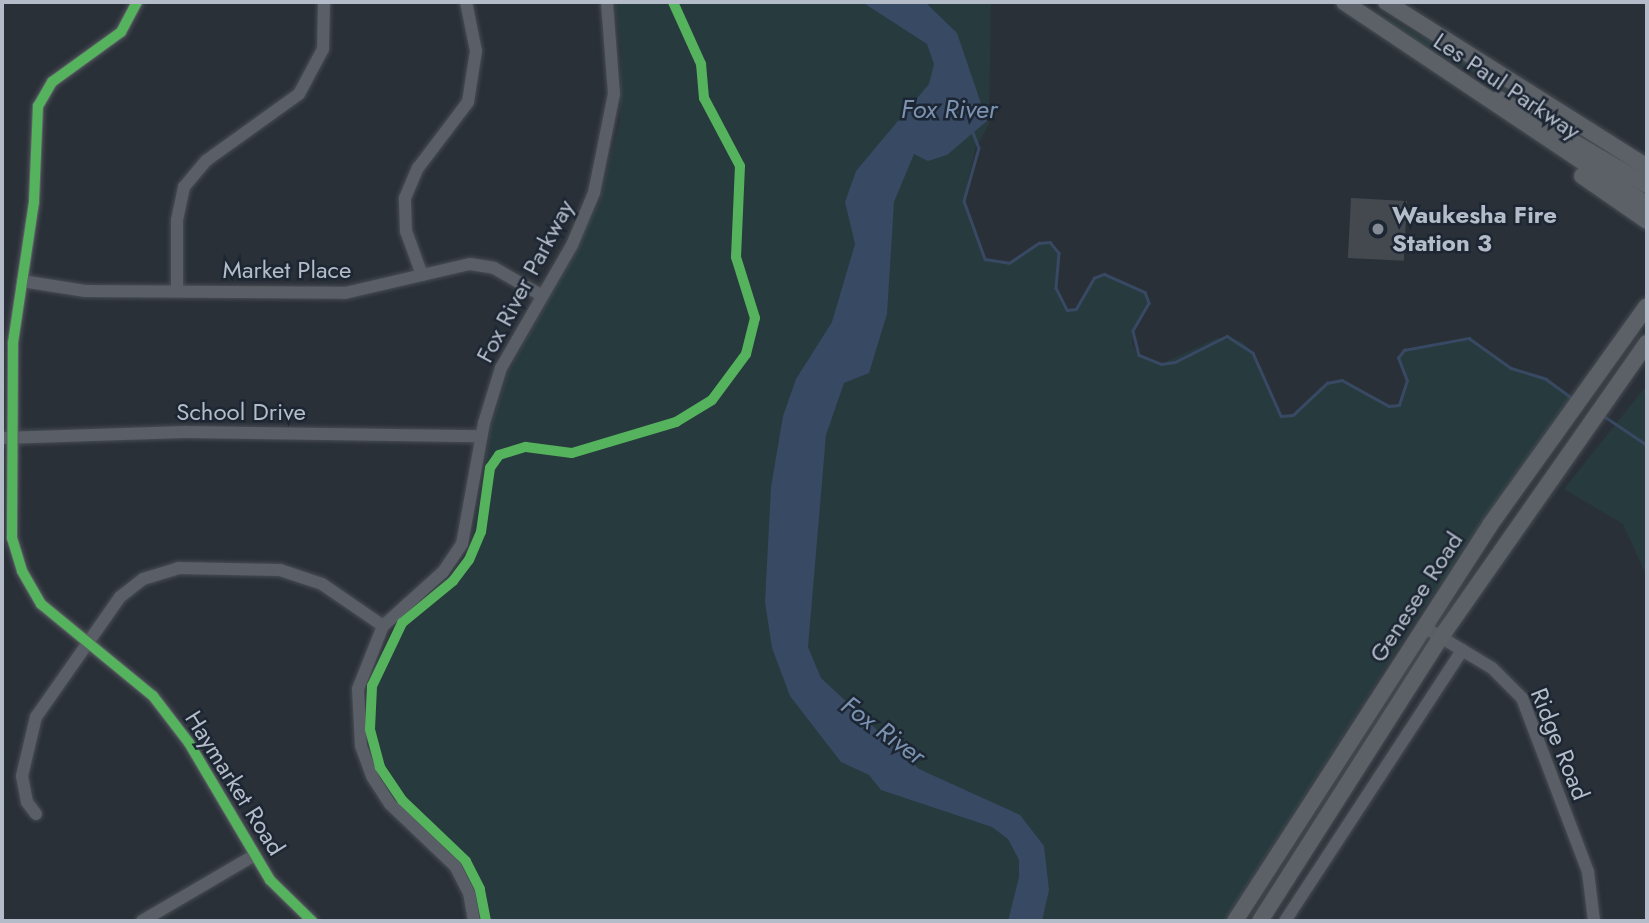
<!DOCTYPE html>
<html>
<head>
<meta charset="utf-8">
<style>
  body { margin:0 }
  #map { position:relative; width:1649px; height:923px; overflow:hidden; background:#2a3038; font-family:Jost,sans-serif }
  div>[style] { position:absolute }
  .green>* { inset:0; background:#273a3e }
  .water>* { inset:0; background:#384963 }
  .stream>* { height:2.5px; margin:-1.25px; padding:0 1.25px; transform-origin:1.25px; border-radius:1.25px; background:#384963 }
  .building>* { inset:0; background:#444950; transform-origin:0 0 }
  .roads { filter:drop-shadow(0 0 2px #484c53) drop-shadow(0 0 2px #484c53) }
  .minor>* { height:12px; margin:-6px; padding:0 6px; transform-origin:6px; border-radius:6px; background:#5a5e66 }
  .major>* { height:16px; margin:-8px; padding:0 8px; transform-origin:8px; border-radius:8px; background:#5c6168 }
  .cycleway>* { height:10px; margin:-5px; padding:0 5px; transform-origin:5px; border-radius:5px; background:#56b35d }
  .dots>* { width:19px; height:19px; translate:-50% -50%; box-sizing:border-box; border:4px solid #1d2633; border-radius:50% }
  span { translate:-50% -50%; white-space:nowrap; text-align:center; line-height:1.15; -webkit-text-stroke:5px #1d2633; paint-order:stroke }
  .street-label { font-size:24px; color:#b4bcc9 }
  .poi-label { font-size:24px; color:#b4bcc9; font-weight:700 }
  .left { translate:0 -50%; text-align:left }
  .water-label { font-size:26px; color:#7c92b1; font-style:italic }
  .frame { position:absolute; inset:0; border:4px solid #b4bcc9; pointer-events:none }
</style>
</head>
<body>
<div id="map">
  <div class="green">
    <i style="clip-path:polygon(615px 2px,991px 2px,989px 124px,975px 149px,964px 201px,986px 259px,1009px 263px,1039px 243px,1050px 242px,1059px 253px,1056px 288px,1067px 310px,1076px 309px,1094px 278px,1104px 274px,1145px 292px,1149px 303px,1133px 331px,1132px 345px,1139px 355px,1161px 364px,1217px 338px,1241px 341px,1253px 353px,1281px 416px,1293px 415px,1327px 383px,1342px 380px,1389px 406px,1399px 405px,1407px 381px,1398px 358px,1404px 350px,1469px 338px,1511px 368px,1546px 379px,1572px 398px,1415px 621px,1225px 921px,481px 921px,473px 882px,460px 860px,392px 796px,367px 742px,370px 674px,403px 614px,453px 574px,471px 549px,491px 426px,508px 373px,599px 203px,620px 120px,621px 51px)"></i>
    <i style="clip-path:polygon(1357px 2px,1452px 52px,1569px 125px,1421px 45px)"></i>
    <i style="clip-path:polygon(1647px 385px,1647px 577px,1623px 524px,1564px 489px)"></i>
  </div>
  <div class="water">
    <i style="clip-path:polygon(862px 2px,925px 2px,957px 33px,987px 121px,947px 155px,928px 161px,914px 154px,894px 202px,887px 314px,869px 373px,844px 383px,826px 435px,808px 647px,821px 678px,919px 769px,1020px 815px,1044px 846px,1049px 890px,1042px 921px,1008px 921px,1019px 877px,1019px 860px,1008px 839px,992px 827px,881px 790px,869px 775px,841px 762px,790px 696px,772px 648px,765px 602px,771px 487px,783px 416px,796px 379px,832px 322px,855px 244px,845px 202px,856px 171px,929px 84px,934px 64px,927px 44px)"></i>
  </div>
  <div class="stream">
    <i style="left:972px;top:130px;width:19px;rotate:69deg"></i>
    <i style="left:979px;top:148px;width:55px;rotate:105.8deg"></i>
    <i style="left:964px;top:201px;width:62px;rotate:70.1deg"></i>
    <i style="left:985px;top:259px;width:24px;rotate:9deg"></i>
    <i style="left:1009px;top:263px;width:36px;rotate:-34deg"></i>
    <i style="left:1039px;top:243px;width:11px;rotate:-5deg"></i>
    <i style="left:1050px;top:242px;width:14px;rotate:51deg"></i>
    <i style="left:1059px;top:253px;width:35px;rotate:95deg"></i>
    <i style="left:1056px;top:288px;width:25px;rotate:63deg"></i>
    <i style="left:1067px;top:310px;width:9px;rotate:-6deg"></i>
    <i style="left:1076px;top:309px;width:36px;rotate:-60deg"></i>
    <i style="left:1094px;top:278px;width:11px;rotate:-22deg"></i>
    <i style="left:1104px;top:274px;width:45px;rotate:23.7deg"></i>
    <i style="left:1145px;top:292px;width:12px;rotate:70deg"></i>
    <i style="left:1149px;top:303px;width:32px;rotate:120deg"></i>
    <i style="left:1133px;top:331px;width:25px;rotate:76deg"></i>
    <i style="left:1139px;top:355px;width:24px;rotate:22deg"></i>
    <i style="left:1161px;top:364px;width:14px;rotate:-8deg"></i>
    <i style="left:1175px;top:362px;width:58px;rotate:-26.6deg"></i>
    <i style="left:1227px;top:336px;width:31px;rotate:33deg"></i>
    <i style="left:1253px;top:353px;width:69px;rotate:66deg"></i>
    <i style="left:1281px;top:416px;width:12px;rotate:-5deg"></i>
    <i style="left:1293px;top:415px;width:47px;rotate:-43.3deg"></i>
    <i style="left:1327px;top:383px;width:15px;rotate:-11deg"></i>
    <i style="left:1342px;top:380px;width:54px;rotate:29deg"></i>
    <i style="left:1389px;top:406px;width:10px;rotate:-6deg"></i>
    <i style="left:1399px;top:405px;width:25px;rotate:-72deg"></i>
    <i style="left:1407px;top:381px;width:25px;rotate:-111deg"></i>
    <i style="left:1398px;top:358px;width:10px;rotate:-53deg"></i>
    <i style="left:1404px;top:350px;width:66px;rotate:-10.5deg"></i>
    <i style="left:1469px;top:338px;width:52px;rotate:35.5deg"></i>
    <i style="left:1511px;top:368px;width:37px;rotate:17deg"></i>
    <i style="left:1546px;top:379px;width:34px;rotate:36deg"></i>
    <i style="left:1604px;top:416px;width:52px;rotate:34deg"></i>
  </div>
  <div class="building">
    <i style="left:1351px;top:198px;width:56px;height:60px;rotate:3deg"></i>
  </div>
  <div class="roads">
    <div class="minor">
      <i style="left:137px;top:2px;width:34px;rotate:118deg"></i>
      <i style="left:121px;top:32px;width:85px;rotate:144.1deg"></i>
      <i style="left:52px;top:82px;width:28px;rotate:120deg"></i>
      <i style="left:38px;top:106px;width:96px;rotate:92.4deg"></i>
      <i style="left:34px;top:202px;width:143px;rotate:98.5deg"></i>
      <i style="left:13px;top:343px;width:195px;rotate:90.3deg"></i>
      <i style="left:12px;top:538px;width:34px;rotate:73deg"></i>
      <i style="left:22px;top:571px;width:38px;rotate:60deg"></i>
      <i style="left:41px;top:604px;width:145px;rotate:39.4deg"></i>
      <i style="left:153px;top:696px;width:59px;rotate:52.5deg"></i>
      <i style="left:189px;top:743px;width:159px;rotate:59.4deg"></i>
      <i style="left:270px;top:880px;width:59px;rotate:44.3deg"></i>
      <i style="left:422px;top:275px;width:47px;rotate:-110deg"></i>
      <i style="left:406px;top:231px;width:33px;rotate:-92deg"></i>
      <i style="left:405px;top:198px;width:33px;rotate:-67deg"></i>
      <i style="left:418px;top:168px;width:83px;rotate:-52.9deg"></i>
      <i style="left:468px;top:102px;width:52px;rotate:-81.1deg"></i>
      <i style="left:476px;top:51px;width:50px;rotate:-101.5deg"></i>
      <i style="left:22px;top:281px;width:64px;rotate:9deg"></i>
      <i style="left:85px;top:291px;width:260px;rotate:0.4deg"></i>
      <i style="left:345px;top:293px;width:128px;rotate:-13.1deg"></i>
      <i style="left:470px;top:264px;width:24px;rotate:9deg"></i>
      <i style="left:494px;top:268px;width:54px;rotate:29.9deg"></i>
      <i style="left:177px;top:291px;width:71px;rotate:-90deg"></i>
      <i style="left:177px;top:220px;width:34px;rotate:-78deg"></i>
      <i style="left:184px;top:187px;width:35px;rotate:-50deg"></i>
      <i style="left:207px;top:160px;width:113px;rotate:-35.7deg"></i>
      <i style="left:299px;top:94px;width:51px;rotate:-61.9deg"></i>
      <i style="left:323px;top:49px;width:47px;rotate:-88.8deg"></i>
      <i style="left:2px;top:438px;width:183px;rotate:-1.9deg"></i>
      <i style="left:185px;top:432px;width:296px;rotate:0.8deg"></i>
      <i style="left:1424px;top:627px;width:79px;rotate:31.1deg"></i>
      <i style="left:1492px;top:668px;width:42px;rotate:45deg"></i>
      <i style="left:1522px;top:698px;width:186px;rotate:69.2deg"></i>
      <i style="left:1588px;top:872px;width:49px;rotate:83deg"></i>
      <i style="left:36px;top:814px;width:15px;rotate:-127deg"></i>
      <i style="left:27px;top:802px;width:26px;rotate:-101deg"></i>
      <i style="left:22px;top:776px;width:61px;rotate:-76.7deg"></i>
      <i style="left:36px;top:717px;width:146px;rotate:-55deg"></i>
      <i style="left:120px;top:597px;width:29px;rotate:-38deg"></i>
      <i style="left:143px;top:579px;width:37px;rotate:-17deg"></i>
      <i style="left:178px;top:568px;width:102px;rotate:1.1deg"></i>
      <i style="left:280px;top:570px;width:44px;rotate:18.4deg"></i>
      <i style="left:322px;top:584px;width:74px;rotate:34.5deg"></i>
      <i style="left:142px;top:921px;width:131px;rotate:-30.3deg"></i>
      <i style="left:474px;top:921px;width:28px;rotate:-100deg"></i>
      <i style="left:469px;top:893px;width:29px;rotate:-117deg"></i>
      <i style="left:456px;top:867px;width:91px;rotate:-136.3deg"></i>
      <i style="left:390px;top:804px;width:33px;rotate:-123deg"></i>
      <i style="left:372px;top:776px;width:32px;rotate:-110deg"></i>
      <i style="left:361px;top:746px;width:57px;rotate:-93deg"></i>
      <i style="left:358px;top:689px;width:68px;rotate:-68.4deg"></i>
      <i style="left:383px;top:626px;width:81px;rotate:-42deg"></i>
      <i style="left:443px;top:572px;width:34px;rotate:-56deg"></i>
      <i style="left:462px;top:544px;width:123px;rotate:-79.7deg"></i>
      <i style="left:484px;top:423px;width:58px;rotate:-72.8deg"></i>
      <i style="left:501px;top:368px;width:142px;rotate:-60deg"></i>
      <i style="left:572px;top:245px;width:56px;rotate:-67.1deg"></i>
      <i style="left:594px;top:193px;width:101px;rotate:-78.6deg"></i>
      <i style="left:614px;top:94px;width:92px;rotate:-94.4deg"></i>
      <i style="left:1285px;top:921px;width:324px;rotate:-56.8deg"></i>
    </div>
    <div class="major">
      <i style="left:1344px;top:2px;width:365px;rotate:33.8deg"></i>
      <i style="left:1386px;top:2px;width:309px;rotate:32.3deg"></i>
      <i style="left:1499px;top:99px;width:171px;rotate:30.2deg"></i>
      <i style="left:1582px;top:176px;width:79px;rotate:34.7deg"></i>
      <i style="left:1235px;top:921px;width:471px;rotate:-57.2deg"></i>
      <i style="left:1490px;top:525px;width:269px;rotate:-54.4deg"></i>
      <i style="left:1260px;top:921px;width:337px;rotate:-57.5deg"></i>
      <i style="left:1441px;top:637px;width:359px;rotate:-55deg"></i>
    </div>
  </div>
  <div class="cycleway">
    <i style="left:137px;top:2px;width:34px;rotate:118deg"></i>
    <i style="left:121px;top:32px;width:85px;rotate:144.1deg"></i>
    <i style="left:52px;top:82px;width:28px;rotate:120deg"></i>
    <i style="left:38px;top:106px;width:96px;rotate:92.4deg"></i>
    <i style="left:34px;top:202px;width:143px;rotate:98.5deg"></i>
    <i style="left:13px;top:343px;width:195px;rotate:90.3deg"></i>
    <i style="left:12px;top:538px;width:34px;rotate:73deg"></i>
    <i style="left:22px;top:571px;width:38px;rotate:60deg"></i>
    <i style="left:41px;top:604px;width:145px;rotate:39.4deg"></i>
    <i style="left:153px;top:696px;width:59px;rotate:52.5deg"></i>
    <i style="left:189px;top:743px;width:159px;rotate:59.4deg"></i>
    <i style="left:270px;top:880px;width:59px;rotate:44.3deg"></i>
    <i style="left:486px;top:921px;width:33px;rotate:-101deg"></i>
    <i style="left:480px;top:889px;width:31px;rotate:-117deg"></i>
    <i style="left:466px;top:861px;width:88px;rotate:-136.4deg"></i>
    <i style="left:402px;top:800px;width:40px;rotate:-124deg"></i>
    <i style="left:380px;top:767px;width:39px;rotate:-105deg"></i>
    <i style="left:370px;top:729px;width:43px;rotate:-87.3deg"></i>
    <i style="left:372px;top:686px;width:70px;rotate:-64.5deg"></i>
    <i style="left:402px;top:623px;width:66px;rotate:-39.5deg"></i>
    <i style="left:453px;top:581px;width:26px;rotate:-53deg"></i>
    <i style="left:469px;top:560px;width:30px;rotate:-67deg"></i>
    <i style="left:481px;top:532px;width:65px;rotate:-82deg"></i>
    <i style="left:490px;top:468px;width:16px;rotate:-55deg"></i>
    <i style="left:499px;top:455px;width:28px;rotate:-17deg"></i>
    <i style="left:526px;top:447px;width:46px;rotate:7.4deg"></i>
    <i style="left:572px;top:453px;width:109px;rotate:-16.6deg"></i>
    <i style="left:676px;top:422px;width:42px;rotate:-31.4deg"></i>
    <i style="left:712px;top:400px;width:57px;rotate:-53.5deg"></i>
    <i style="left:746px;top:354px;width:37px;rotate:-76deg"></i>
    <i style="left:755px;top:318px;width:64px;rotate:-107.3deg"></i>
    <i style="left:736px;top:257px;width:91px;rotate:-87.5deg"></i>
    <i style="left:740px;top:166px;width:77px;rotate:-117.9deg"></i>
    <i style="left:704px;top:98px;width:34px;rotate:-95deg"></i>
    <i style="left:701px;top:64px;width:68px;rotate:-114.3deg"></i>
  </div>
  <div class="dots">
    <i style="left:1378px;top:229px;background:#848b96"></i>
  </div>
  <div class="street-label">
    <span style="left:1507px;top:86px;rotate:34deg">Les Paul Parkway</span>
    <span style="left:287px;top:270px">Market Place</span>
    <span style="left:525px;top:281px;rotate:-62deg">Fox River Parkway</span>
    <span style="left:241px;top:412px">School Drive</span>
    <span style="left:1416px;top:597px;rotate:-57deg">Genesee Road</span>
    <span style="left:1560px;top:744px;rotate:68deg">Ridge Road</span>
    <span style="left:235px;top:783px;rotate:58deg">Haymarket Road</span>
  </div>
  <div class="poi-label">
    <span class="left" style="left:1392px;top:229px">Waukesha Fire<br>Station 3</span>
  </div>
  <div class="water-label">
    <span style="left:949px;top:110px">Fox River</span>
    <span style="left:883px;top:731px;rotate:36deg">Fox River</span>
  </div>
  <div class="frame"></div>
</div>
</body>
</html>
